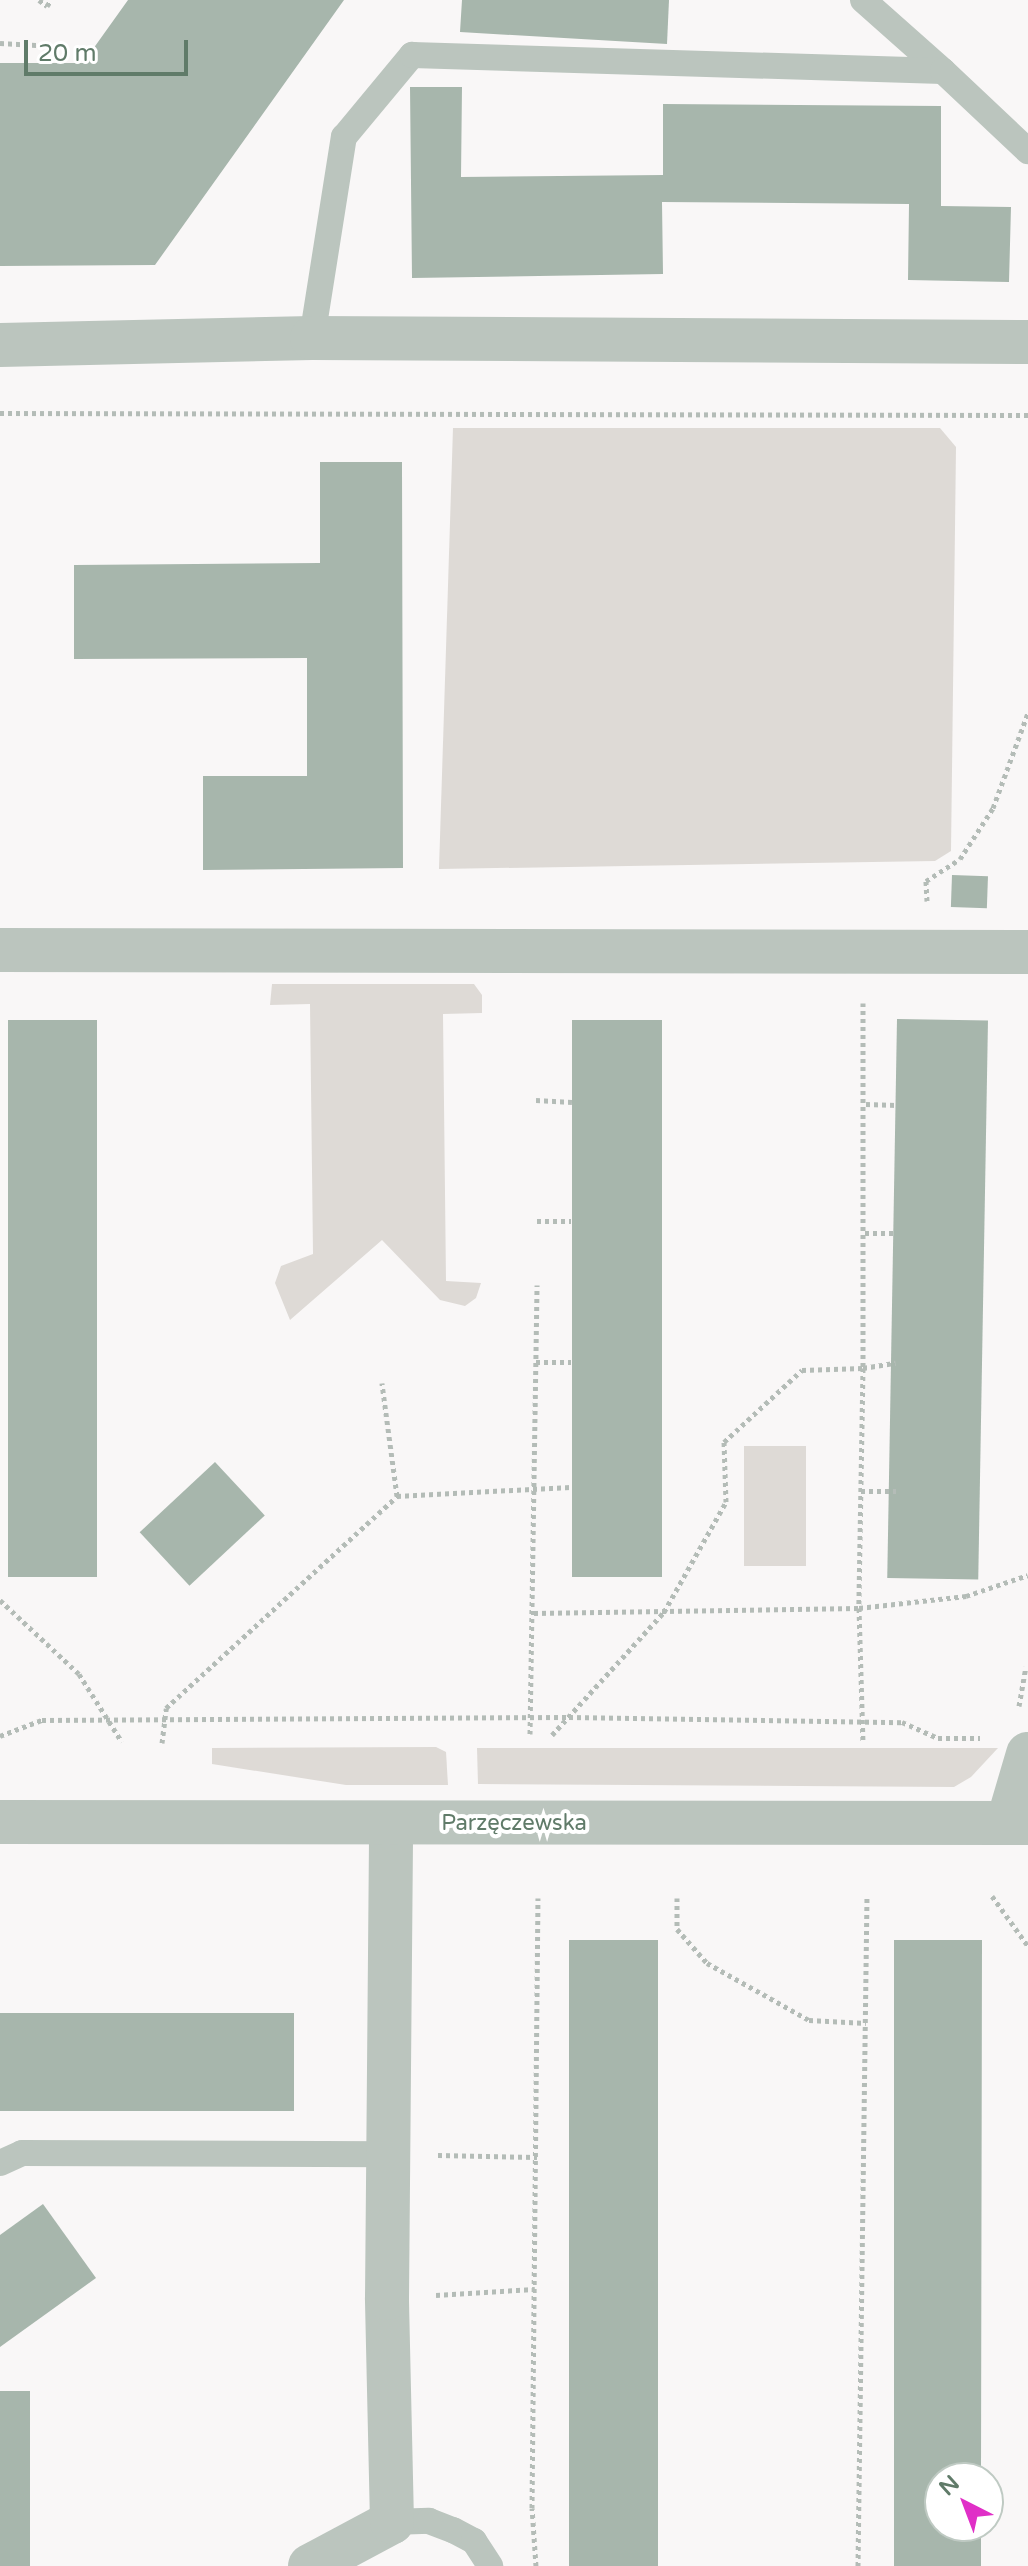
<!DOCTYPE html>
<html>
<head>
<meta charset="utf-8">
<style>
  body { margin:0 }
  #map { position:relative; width:1028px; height:2566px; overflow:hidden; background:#f9f7f7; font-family:"Varela Round",sans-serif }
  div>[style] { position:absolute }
  .green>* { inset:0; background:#dedad6; transform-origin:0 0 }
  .building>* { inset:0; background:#a7b6ac; transform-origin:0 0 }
  .path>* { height:5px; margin-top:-2.5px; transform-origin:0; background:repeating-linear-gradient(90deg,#b4bcb7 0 4px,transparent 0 8px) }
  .service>* { height:26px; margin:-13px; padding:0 13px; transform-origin:13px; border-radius:13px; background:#bbc5be }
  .minor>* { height:44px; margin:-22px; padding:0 22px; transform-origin:22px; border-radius:22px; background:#bbc5be }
  .tertiary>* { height:44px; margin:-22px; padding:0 22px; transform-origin:22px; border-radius:22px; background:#bbc5be }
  span { translate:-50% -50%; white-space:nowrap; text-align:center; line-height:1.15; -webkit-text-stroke:8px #fff; paint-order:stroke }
  .street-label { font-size:22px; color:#607b69 }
  .north { position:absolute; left:924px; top:2462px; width:80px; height:80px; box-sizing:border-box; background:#fff; border:2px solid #bfcac3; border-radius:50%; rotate:318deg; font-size:22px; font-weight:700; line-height:32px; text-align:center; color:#607b69 }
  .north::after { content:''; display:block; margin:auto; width:28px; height:36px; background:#e02fc7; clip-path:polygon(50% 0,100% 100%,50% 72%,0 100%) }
  .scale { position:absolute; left:24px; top:40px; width:164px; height:36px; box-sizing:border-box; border:4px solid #607b69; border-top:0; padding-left:10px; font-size:24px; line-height:28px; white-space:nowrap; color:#607b69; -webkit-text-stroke:6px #fff; paint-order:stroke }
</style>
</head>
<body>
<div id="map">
  <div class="green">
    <i style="clip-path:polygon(453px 428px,940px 428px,956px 447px,951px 851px,935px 861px,439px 869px)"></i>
    <i style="clip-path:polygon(272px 984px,474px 984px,482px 995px,482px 1013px,443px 1014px,446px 1281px,481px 1283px,476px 1298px,465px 1306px,440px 1300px,382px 1240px,290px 1320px,275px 1283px,281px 1266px,313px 1254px,310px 1004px,270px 1005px)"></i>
    <i style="left:744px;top:1446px;width:62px;height:120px"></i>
    <i style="clip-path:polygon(436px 1747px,446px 1752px,448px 1785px,346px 1785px,212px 1764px,212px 1748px)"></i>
    <i style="clip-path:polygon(477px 1748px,998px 1748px,971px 1777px,954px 1787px,478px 1784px)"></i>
  </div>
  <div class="building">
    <i style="clip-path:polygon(128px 0,344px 0,155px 265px,0 266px,0 63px,83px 63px)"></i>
    <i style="clip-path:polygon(462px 0,669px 0,667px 44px,460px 32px)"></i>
    <i style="clip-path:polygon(410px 87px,462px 87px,461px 177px,663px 175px,663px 104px,941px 106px,941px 206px,1011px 207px,1009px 282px,908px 280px,909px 204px,662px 202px,663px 274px,412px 278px)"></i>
    <i style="clip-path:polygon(320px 462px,402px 462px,403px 868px,203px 870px,203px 776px,307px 776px,307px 658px,74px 659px,74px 565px,320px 563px)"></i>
    <i style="left:952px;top:875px;width:36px;height:32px;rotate:2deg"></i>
    <i style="left:897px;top:1019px;width:91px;height:559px;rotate:1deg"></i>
    <i style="left:8px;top:1020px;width:89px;height:557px"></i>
    <i style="left:572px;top:1020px;width:90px;height:557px"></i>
    <i style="left:215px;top:1462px;width:73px;height:103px;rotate:47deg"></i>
    <i style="left:658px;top:1940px;width:626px;height:89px;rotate:90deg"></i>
    <i style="clip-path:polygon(894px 1940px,982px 1940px,981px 2478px,940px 2478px,940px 2526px,981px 2526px,981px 2566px,894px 2566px)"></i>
    <i style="left:294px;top:2013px;width:98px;height:294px;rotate:90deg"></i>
    <i style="clip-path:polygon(43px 2204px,96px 2278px,0 2347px,0 2235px)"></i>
    <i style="left:0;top:2391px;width:30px;height:175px"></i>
  </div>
  <div class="path">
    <i style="left:39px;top:0;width:10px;rotate:37deg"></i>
    <i style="left:47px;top:6px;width:7px;rotate:-56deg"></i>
    <i style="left:0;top:43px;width:54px;rotate:3.2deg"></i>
    <i style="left:0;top:413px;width:1028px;rotate:0.11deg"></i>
    <i style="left:927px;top:901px;width:20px;rotate:-93deg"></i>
    <i style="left:926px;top:881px;width:40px;rotate:-32.9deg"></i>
    <i style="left:960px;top:859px;width:61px;rotate:-57.1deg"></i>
    <i style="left:993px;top:808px;width:101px;rotate:-69.8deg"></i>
    <i style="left:863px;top:1003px;width:365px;rotate:90deg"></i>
    <i style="left:863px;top:1368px;width:33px;rotate:-9deg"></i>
    <i style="left:536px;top:1100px;width:36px;rotate:3deg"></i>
    <i style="left:866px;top:1104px;width:31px;rotate:2deg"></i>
    <i style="left:537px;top:1221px;width:34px"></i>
    <i style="left:865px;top:1233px;width:32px"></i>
    <i style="left:536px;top:1362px;width:35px"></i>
    <i style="left:861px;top:1491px;width:35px"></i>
    <i style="left:397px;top:1496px;width:174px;rotate:-3deg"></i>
    <i style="left:0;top:1600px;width:108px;rotate:43.1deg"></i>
    <i style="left:79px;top:1674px;width:80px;rotate:57.7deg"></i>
    <i style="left:534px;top:1613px;width:325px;rotate:-0.9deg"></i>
    <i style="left:859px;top:1608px;width:108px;rotate:-6.4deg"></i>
    <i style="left:966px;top:1596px;width:65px;rotate:-18.7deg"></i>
    <i style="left:1019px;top:1706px;width:40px;rotate:-80deg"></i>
    <i style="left:530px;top:1734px;width:449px;rotate:-89.1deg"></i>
    <i style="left:552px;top:1735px;width:166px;rotate:-47.7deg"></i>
    <i style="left:664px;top:1612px;width:126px;rotate:-60.6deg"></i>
    <i style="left:726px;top:1502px;width:60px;rotate:-91.9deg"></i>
    <i style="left:724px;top:1442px;width:106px;rotate:-42.7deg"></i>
    <i style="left:802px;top:1370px;width:61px;rotate:-1.9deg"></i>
    <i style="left:863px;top:1368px;width:240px;rotate:91deg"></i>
    <i style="left:859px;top:1608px;width:133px;rotate:88.3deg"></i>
    <i style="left:0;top:1736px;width:45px;rotate:-20.9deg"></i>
    <i style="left:42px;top:1720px;width:527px;rotate:-0.33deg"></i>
    <i style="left:569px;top:1717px;width:333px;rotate:0.9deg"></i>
    <i style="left:902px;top:1722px;width:39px;rotate:24deg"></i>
    <i style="left:938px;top:1738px;width:42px"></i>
    <i style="left:162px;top:1743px;width:35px;rotate:-83deg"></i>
    <i style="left:166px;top:1708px;width:314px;rotate:-42.5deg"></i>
    <i style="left:397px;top:1496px;width:114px;rotate:-97.6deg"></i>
    <i style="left:992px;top:1896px;width:62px;rotate:54.2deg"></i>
    <i style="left:677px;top:1898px;width:31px;rotate:90deg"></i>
    <i style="left:677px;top:1929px;width:45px;rotate:48.6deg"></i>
    <i style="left:707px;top:1963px;width:117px;rotate:29.2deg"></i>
    <i style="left:809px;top:2020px;width:57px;rotate:3deg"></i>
    <i style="left:438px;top:2155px;width:99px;rotate:1.2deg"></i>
    <i style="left:436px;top:2295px;width:99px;rotate:-3.5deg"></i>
    <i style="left:536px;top:2566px;width:58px;rotate:-93.9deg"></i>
    <i style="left:532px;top:2508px;width:610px;rotate:-89.44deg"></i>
    <i style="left:858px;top:2566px;width:669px;rotate:-89.23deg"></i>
  </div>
  <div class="service">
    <i style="left:863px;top:0;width:107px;rotate:41.6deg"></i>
    <i style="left:312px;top:338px;width:204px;rotate:-81deg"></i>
    <i style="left:344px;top:137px;width:107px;rotate:-50.3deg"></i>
    <i style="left:412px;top:55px;width:531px;rotate:1.73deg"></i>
    <i style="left:943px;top:71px;width:117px;rotate:43.3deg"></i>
    <i style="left:0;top:2163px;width:24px;rotate:-24deg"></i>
    <i style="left:22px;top:2153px;width:367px;rotate:0.2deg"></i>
    <i style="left:392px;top:2522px;width:37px;rotate:-2deg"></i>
    <i style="left:429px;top:2521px;width:26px;rotate:21deg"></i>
    <i style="left:453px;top:2530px;width:24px;rotate:28deg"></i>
    <i style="left:474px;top:2541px;width:30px;rotate:57deg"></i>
  </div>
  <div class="minor">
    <i style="left:0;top:345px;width:312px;rotate:-1.3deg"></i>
    <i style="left:312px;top:338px;width:716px;rotate:0.32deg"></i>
    <i style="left:0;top:950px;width:1028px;rotate:0.11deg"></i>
    <i style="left:1008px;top:1822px;width:71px;rotate:-73.6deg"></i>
    <i style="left:310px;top:2566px;width:93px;rotate:-28.2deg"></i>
    <i style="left:392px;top:2522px;width:224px;rotate:-91.3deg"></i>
    <i style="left:387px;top:2298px;width:473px;rotate:-89.5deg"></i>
  </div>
  <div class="tertiary">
    <i style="left:0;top:1822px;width:1028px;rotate:0.06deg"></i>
  </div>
  <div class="street-label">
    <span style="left:514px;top:1824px">Parzęczewska</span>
  </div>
  <div class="north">N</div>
  <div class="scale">20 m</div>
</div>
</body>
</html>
